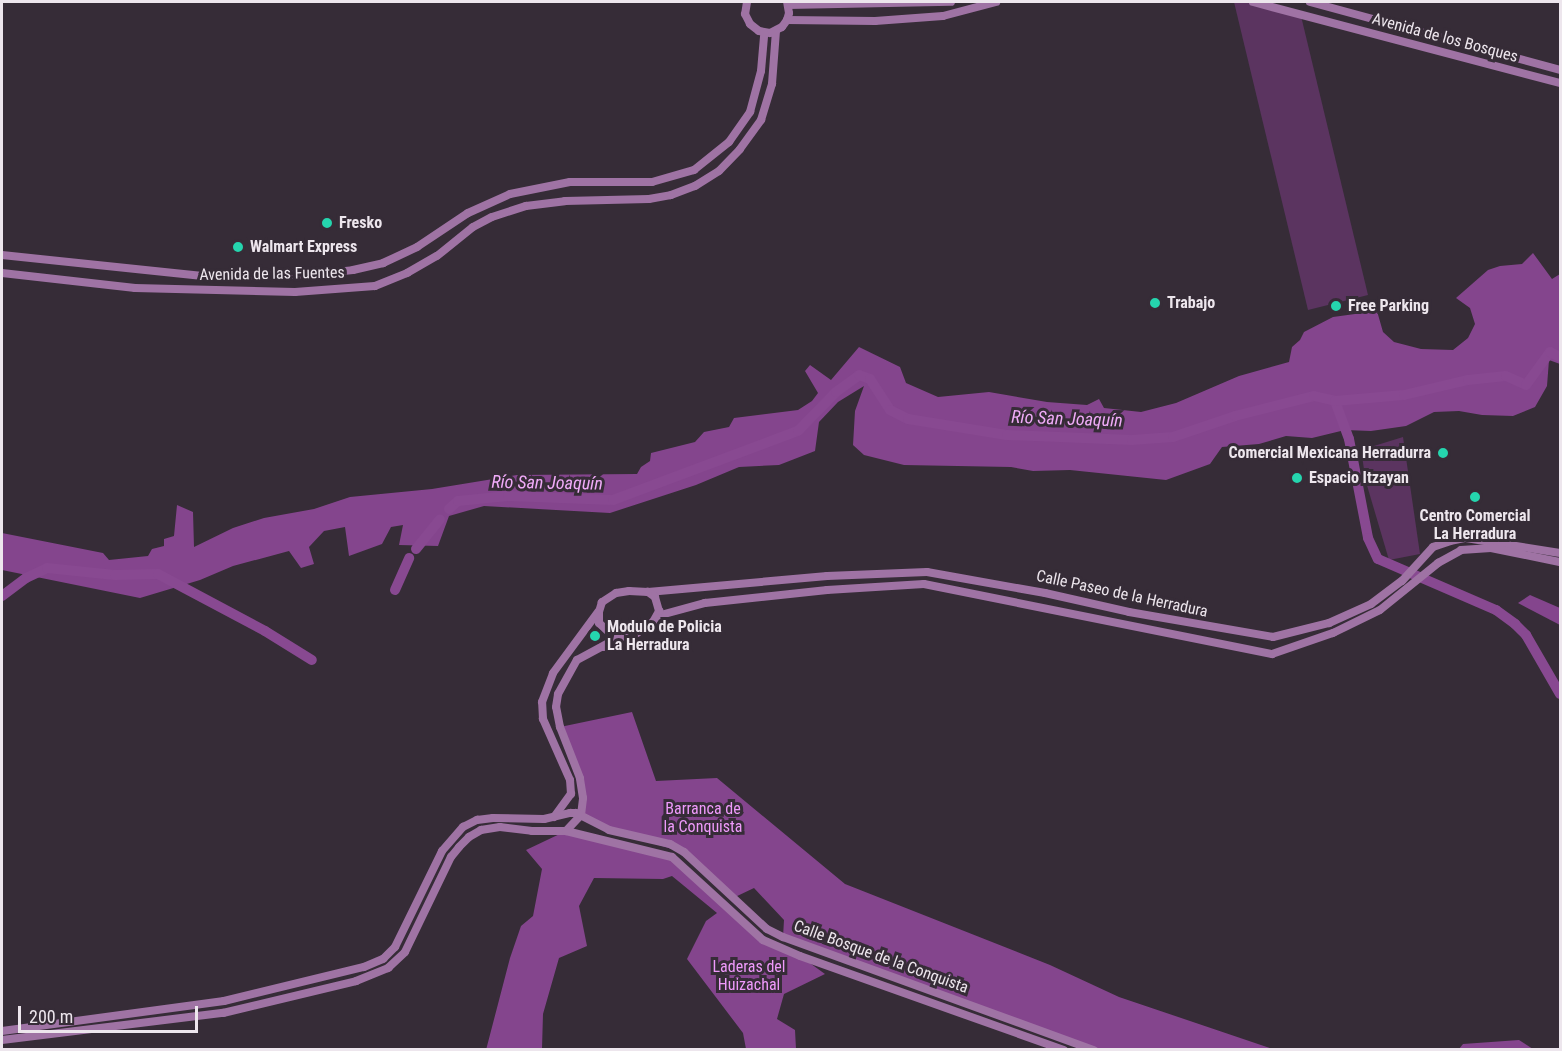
<!DOCTYPE html>
<html>
<head>
<meta charset="utf-8">
<style>
  body { margin:0 }
  #map { position:relative; width:1562px; height:1051px; overflow:hidden; background:#362c37; font-family:"Roboto Condensed",sans-serif }
  div>[style] { position:absolute }
  .green>* { inset:0; background:#5b3460 }
  .forest>* { inset:0; background:#84458d }
  .river>* { height:10px; margin:-5px; padding:0 5px; transform-origin:5px; border-radius:5px; background:#884991 }
  .secondary>* { height:8px; margin:-4px; padding:0 4px; transform-origin:4px; border-radius:4px; background:#9f73a4 }
  .dots>* { width:16px; height:16px; translate:-50% -50%; box-sizing:border-box; border:3px solid #362c37; border-radius:50% }
  span { translate:-50% -50%; white-space:nowrap; text-align:center; line-height:1.15; -webkit-text-stroke:6px #362c37; paint-order:stroke }
  .street-label { font-size:16px; color:#ede6ed }
  .poi-label { font-size:16px; color:#ede6ed; font-weight:700 }
  .left { translate:0 -50%; text-align:left }
  .right { translate:-100% -50%; text-align:right }
  .park-label { font-size:16px; color:#ef9afb }
  .water-label { font-size:18px; color:#f0abf8; font-style:italic }
  .frame { position:absolute; inset:0; border:3px solid #ede6ed; pointer-events:none }
  .scale { position:absolute; left:18px; top:1006px; width:180px; height:27px; box-sizing:border-box; border:3px solid #ede6ed; border-top:0; padding-left:8px; font-size:18px; line-height:21px; white-space:nowrap; color:#ede6ed; -webkit-text-stroke:4px #362c37; paint-order:stroke }
</style>
</head>
<body>
<div id="map">
  <div class="green">
    <i style="clip-path:polygon(1234px 2px,1248px 2px,1301px 16px,1368px 295px,1308px 310px)"></i>
    <i style="clip-path:polygon(1403px 437px,1420px 554px,1389px 560px,1366px 482px,1361px 450px)"></i>
  </div>
  <div class="forest">
    <i style="clip-path:polygon(1533px 253px,1552px 279px,1560px 274px,1560px 364px,1549px 360px,1547px 386px,1535px 407px,1513px 416px,1482px 415px,1459px 411px,1434px 412px,1406px 426px,1371px 431px,1345px 430px,1312px 438px,1286px 436px,1259px 444px,1222px 447px,1210px 464px,1166px 480px,1070px 470px,1033px 471px,1011px 467px,904px 465px,864px 455px,853px 445px,855px 411px,864px 386px,838px 402px,819px 422px,815px 451px,779px 465px,739px 467px,696px 485px,610px 513px,484px 506px,449px 516px,438px 546px,399px 545px,403px 525px,391px 527px,382px 544px,349px 556px,345px 527px,324px 531px,309px 547px,314px 564px,301px 568px,289px 551px,233px 566px,200px 580px,140px 598px,2px 570px,2px 533px,103px 553px,109px 560px,148px 556px,152px 549px,164px 546px,164px 539px,174px 536px,177px 505px,193px 512px,194px 547px,233px 528px,264px 518px,314px 509px,350px 497px,432px 489px,517px 475px,637px 474px,641px 467px,650px 461px,651px 453px,695px 442px,704px 432px,729px 427px,734px 418px,798px 410px,812px 401px,818px 393px,805px 371px,810px 365px,831px 380px,859px 347px,900px 367px,906px 383px,938px 397px,989px 392px,1047px 402px,1087px 405px,1099px 399px,1104px 408px,1141px 412px,1176px 403px,1239px 376px,1289px 362px,1292px 347px,1300px 340px,1304px 332px,1333px 317px,1377px 311px,1383px 332px,1394px 342px,1421px 349px,1453px 350px,1468px 338px,1475px 324px,1470px 308px,1456px 298px,1488px 270px,1500px 266px,1522px 264px)"></i>
    <i style="clip-path:polygon(1530px 595px,1560px 608px,1560px 625px,1518px 603px)"></i>
    <i style="clip-path:polygon(632px 712px,656px 781px,717px 778px,845px 884px,1050px 965px,1119px 997px,1273px 1049px,1094px 1049px,783px 937px,784px 920px,754px 888px,733px 898px,685px 853px,609px 830px,581px 815px,580px 778px,560px 727px)"></i>
    <i style="clip-path:polygon(566px 831px,672px 857px,763px 940px,800px 956px,825px 974px,784px 994px,777px 1019px,795px 1030px,796px 1049px,746px 1049px,743px 1033px,687px 959px,706px 921px,717px 913px,672px 876px,663px 879px,594px 878px,579px 906px,587px 946px,559px 958px,543px 1014px,542px 1049px,486px 1050px,510px 958px,521px 926px,533px 916px,542px 869px,526px 850px)"></i>
    <i style="clip-path:polygon(1519px 1040px,1533px 1049px,1459px 1049px,1463px 1044px)"></i>
  </div>
  <div class="river">
    <i style="left:1335px;top:401px;width:40px;rotate:69.8deg"></i>
    <i style="left:1349px;top:439px;width:101px;rotate:79.1deg"></i>
    <i style="left:1368px;top:538px;width:23px;rotate:65deg"></i>
    <i style="left:1378px;top:559px;width:129px;rotate:23.4deg"></i>
    <i style="left:1496px;top:610px;width:24px;rotate:36deg"></i>
    <i style="left:1515px;top:624px;width:16px;rotate:45deg"></i>
    <i style="left:1526px;top:635px;width:68px;rotate:60deg"></i>
    <i style="left:449px;top:509px;width:12px;rotate:-42deg"></i>
    <i style="left:458px;top:501px;width:50px;rotate:-5.7deg"></i>
    <i style="left:508px;top:496px;width:105px;rotate:2.2deg"></i>
    <i style="left:613px;top:500px;width:197px;rotate:-20.5deg"></i>
    <i style="left:798px;top:431px;width:54px;rotate:-45.7deg"></i>
    <i style="left:836px;top:392px;width:29px;rotate:-36deg"></i>
    <i style="left:859px;top:375px;width:12px;rotate:20deg"></i>
    <i style="left:870px;top:379px;width:37px;rotate:57deg"></i>
    <i style="left:890px;top:410px;width:20px;rotate:27deg"></i>
    <i style="left:908px;top:419px;width:100px;rotate:9.2deg"></i>
    <i style="left:1007px;top:435px;width:125px;rotate:2.3deg"></i>
    <i style="left:1132px;top:440px;width:41px;rotate:-4.2deg"></i>
    <i style="left:1173px;top:437px;width:65px;rotate:-18.7deg"></i>
    <i style="left:1235px;top:416px;width:81px;rotate:-14.2deg"></i>
    <i style="left:1314px;top:396px;width:22px;rotate:13deg"></i>
    <i style="left:1335px;top:401px;width:69px;rotate:-5deg"></i>
    <i style="left:1404px;top:395px;width:66px;rotate:-13.2deg"></i>
    <i style="left:1468px;top:380px;width:38px;rotate:-6deg"></i>
    <i style="left:1506px;top:376px;width:22px;rotate:24deg"></i>
    <i style="left:1526px;top:385px;width:41px;rotate:-54deg"></i>
    <i style="left:1550px;top:352px;width:11px;rotate:27deg"></i>
    <i style="left:416px;top:549px;width:38px;rotate:-51deg"></i>
    <i style="left:395px;top:590px;width:35px;rotate:-66deg"></i>
    <i style="left:2px;top:596px;width:30px;rotate:-37deg"></i>
    <i style="left:26px;top:578px;width:23px;rotate:-25deg"></i>
    <i style="left:47px;top:568px;width:68px;rotate:5.9deg"></i>
    <i style="left:115px;top:575px;width:43px;rotate:-1.3deg"></i>
    <i style="left:158px;top:574px;width:121px;rotate:28deg"></i>
    <i style="left:265px;top:631px;width:55px;rotate:31.7deg"></i>
  </div>
  <div class="secondary">
    <i style="left:747px;top:2px;width:12px;rotate:99deg"></i>
    <i style="left:745px;top:14px;width:11px;rotate:63deg"></i>
    <i style="left:750px;top:24px;width:11px;rotate:38deg"></i>
    <i style="left:759px;top:31px;width:11px;rotate:10deg"></i>
    <i style="left:770px;top:33px;width:13px;rotate:-27deg"></i>
    <i style="left:782px;top:27px;width:9px;rotate:-54deg"></i>
    <i style="left:787px;top:20px;width:7px;rotate:-74deg"></i>
    <i style="left:789px;top:13px;width:11px;rotate:-100deg"></i>
    <i style="left:1253px;top:2px;width:318px;rotate:14.8deg"></i>
    <i style="left:1310px;top:2px;width:259px;rotate:15.2deg"></i>
    <i style="left:788px;top:5px;width:163px;rotate:-1.1deg"></i>
    <i style="left:787px;top:20px;width:88px;rotate:0.7deg"></i>
    <i style="left:875px;top:21px;width:68px;rotate:-4.2deg"></i>
    <i style="left:943px;top:16px;width:55px;rotate:-14.8deg"></i>
    <i style="left:2px;top:255px;width:209px;rotate:6deg"></i>
    <i style="left:210px;top:277px;width:106px;rotate:-1.6deg"></i>
    <i style="left:316px;top:274px;width:37px;rotate:-6deg"></i>
    <i style="left:353px;top:270px;width:31px;rotate:-13deg"></i>
    <i style="left:383px;top:263px;width:38px;rotate:-25deg"></i>
    <i style="left:417px;top:247px;width:61px;rotate:-33.7deg"></i>
    <i style="left:468px;top:213px;width:46px;rotate:-24.3deg"></i>
    <i style="left:510px;top:194px;width:61px;rotate:-11.3deg"></i>
    <i style="left:570px;top:182px;width:82px"></i>
    <i style="left:652px;top:182px;width:44px;rotate:-15.9deg"></i>
    <i style="left:694px;top:170px;width:45px;rotate:-38.7deg"></i>
    <i style="left:729px;top:142px;width:37px;rotate:-55deg"></i>
    <i style="left:750px;top:112px;width:42px;rotate:-75deg"></i>
    <i style="left:761px;top:71px;width:38px;rotate:-85deg"></i>
    <i style="left:2px;top:273px;width:134px;rotate:6.4deg"></i>
    <i style="left:135px;top:288px;width:160px;rotate:1.4deg"></i>
    <i style="left:295px;top:292px;width:80px;rotate:-4.3deg"></i>
    <i style="left:375px;top:286px;width:35px;rotate:-22deg"></i>
    <i style="left:407px;top:273px;width:34px;rotate:-30deg"></i>
    <i style="left:437px;top:256px;width:46px;rotate:-38.9deg"></i>
    <i style="left:473px;top:227px;width:21px;rotate:-28deg"></i>
    <i style="left:492px;top:217px;width:36px;rotate:-18deg"></i>
    <i style="left:526px;top:206px;width:39px;rotate:-7deg"></i>
    <i style="left:565px;top:201px;width:84px;rotate:-1.4deg"></i>
    <i style="left:649px;top:199px;width:22px;rotate:-10deg"></i>
    <i style="left:671px;top:195px;width:26px;rotate:-21deg"></i>
    <i style="left:695px;top:186px;width:28px;rotate:-32deg"></i>
    <i style="left:719px;top:171px;width:30px;rotate:-46deg"></i>
    <i style="left:740px;top:149px;width:36px;rotate:-54deg"></i>
    <i style="left:761px;top:120px;width:38px;rotate:-73deg"></i>
    <i style="left:772px;top:84px;width:53px;rotate:-85.7deg"></i>
    <i style="left:648px;top:592px;width:180px;rotate:-5.1deg"></i>
    <i style="left:827px;top:576px;width:100px;rotate:-2.3deg"></i>
    <i style="left:927px;top:572px;width:120px;rotate:10.1deg"></i>
    <i style="left:1045px;top:593px;width:86px;rotate:12.7deg"></i>
    <i style="left:1129px;top:612px;width:146px;rotate:9.8deg"></i>
    <i style="left:1273px;top:637px;width:58px;rotate:-14deg"></i>
    <i style="left:1329px;top:623px;width:46px;rotate:-24.3deg"></i>
    <i style="left:1371px;top:604px;width:39px;rotate:-37deg"></i>
    <i style="left:1402px;top:581px;width:46px;rotate:-47.6deg"></i>
    <i style="left:1433px;top:547px;width:18px;rotate:-19deg"></i>
    <i style="left:1450px;top:541px;width:16px;rotate:-11deg"></i>
    <i style="left:1466px;top:538px;width:95px;rotate:9.1deg"></i>
    <i style="left:657px;top:616px;width:50px;rotate:-15.2deg"></i>
    <i style="left:705px;top:603px;width:123px;rotate:-6.1deg"></i>
    <i style="left:827px;top:590px;width:97px;rotate:-3.5deg"></i>
    <i style="left:924px;top:584px;width:355px;rotate:11.4deg"></i>
    <i style="left:1272px;top:654px;width:65px;rotate:-19deg"></i>
    <i style="left:1333px;top:633px;width:52px;rotate:-26.1deg"></i>
    <i style="left:1380px;top:610px;width:75px;rotate:-39deg"></i>
    <i style="left:1438px;top:563px;width:26px;rotate:-29deg"></i>
    <i style="left:1461px;top:550px;width:30px;rotate:-4deg"></i>
    <i style="left:1491px;top:548px;width:70px;rotate:11.5deg"></i>
    <i style="left:603px;top:647px;width:36px;rotate:-2deg"></i>
    <i style="left:554px;top:817px;width:29px;rotate:-54deg"></i>
    <i style="left:571px;top:794px;width:14px;rotate:-94deg"></i>
    <i style="left:570px;top:780px;width:67px;rotate:-113.9deg"></i>
    <i style="left:543px;top:719px;width:17px;rotate:-93deg"></i>
    <i style="left:542px;top:702px;width:31px;rotate:-69deg"></i>
    <i style="left:553px;top:673px;width:76px;rotate:-53.6deg"></i>
    <i style="left:566px;top:831px;width:22px;rotate:-47deg"></i>
    <i style="left:581px;top:815px;width:17px;rotate:-83deg"></i>
    <i style="left:583px;top:798px;width:20px;rotate:-99deg"></i>
    <i style="left:580px;top:778px;width:55px;rotate:-111.4deg"></i>
    <i style="left:560px;top:727px;width:20px;rotate:-101deg"></i>
    <i style="left:556px;top:707px;width:13px;rotate:-81deg"></i>
    <i style="left:558px;top:694px;width:39px;rotate:-61deg"></i>
    <i style="left:577px;top:660px;width:44px;rotate:-28.3deg"></i>
    <i style="left:616px;top:639px;width:22px;rotate:-16deg"></i>
    <i style="left:637px;top:633px;width:19px;rotate:-35deg"></i>
    <i style="left:653px;top:622px;width:13px;rotate:-61deg"></i>
    <i style="left:659px;top:611px;width:15px;rotate:-106deg"></i>
    <i style="left:655px;top:597px;width:9px;rotate:-144deg"></i>
    <i style="left:648px;top:592px;width:19px;rotate:-177deg"></i>
    <i style="left:629px;top:591px;width:13px;rotate:171deg"></i>
    <i style="left:616px;top:593px;width:17px;rotate:147deg"></i>
    <i style="left:602px;top:602px;width:10px;rotate:107deg"></i>
    <i style="left:599px;top:612px;width:11px;rotate:90deg"></i>
    <i style="left:599px;top:623px;width:23px;rotate:43deg"></i>
    <i style="left:2px;top:1031px;width:224px;rotate:-7.7deg"></i>
    <i style="left:224px;top:1001px;width:144px;rotate:-13.7deg"></i>
    <i style="left:364px;top:967px;width:21px;rotate:-23deg"></i>
    <i style="left:383px;top:959px;width:17px;rotate:-45deg"></i>
    <i style="left:395px;top:947px;width:107px;rotate:-63.9deg"></i>
    <i style="left:442px;top:851px;width:32px;rotate:-49deg"></i>
    <i style="left:463px;top:827px;width:16px;rotate:-27deg"></i>
    <i style="left:477px;top:820px;width:16px;rotate:-7deg"></i>
    <i style="left:493px;top:818px;width:51px;rotate:1.1deg"></i>
    <i style="left:544px;top:819px;width:27px;rotate:-13deg"></i>
    <i style="left:570px;top:813px;width:6px"></i>
    <i style="left:576px;top:813px;width:37px;rotate:27deg"></i>
    <i style="left:609px;top:830px;width:63px;rotate:12.9deg"></i>
    <i style="left:670px;top:844px;width:16px;rotate:30deg"></i>
    <i style="left:684px;top:852px;width:113px;rotate:42.9deg"></i>
    <i style="left:767px;top:929px;width:18px;rotate:27deg"></i>
    <i style="left:783px;top:937px;width:331px;rotate:20deg"></i>
    <i style="left:2px;top:1040px;width:223px;rotate:-7deg"></i>
    <i style="left:223px;top:1013px;width:137px;rotate:-13.5deg"></i>
    <i style="left:356px;top:981px;width:35px;rotate:-22deg"></i>
    <i style="left:388px;top:968px;width:23px;rotate:-43deg"></i>
    <i style="left:405px;top:952px;width:106px;rotate:-64.2deg"></i>
    <i style="left:451px;top:857px;width:13px;rotate:-51deg"></i>
    <i style="left:459px;top:847px;width:14px;rotate:-45deg"></i>
    <i style="left:469px;top:837px;width:14px;rotate:-30deg"></i>
    <i style="left:481px;top:830px;width:19px;rotate:-9deg"></i>
    <i style="left:500px;top:827px;width:32px;rotate:7deg"></i>
    <i style="left:532px;top:831px;width:34px"></i>
    <i style="left:566px;top:831px;width:109px;rotate:13.8deg"></i>
    <i style="left:672px;top:857px;width:123px;rotate:42.4deg"></i>
    <i style="left:763px;top:940px;width:40px;rotate:23.4deg"></i>
    <i style="left:800px;top:956px;width:280px;rotate:19.6deg"></i>
  </div>
  <div class="dots">
    <i style="left:327px;top:223px;background:#25d5ae"></i>
    <i style="left:238px;top:247px;background:#25d5ae"></i>
    <i style="left:1155px;top:303px;background:#25d5ae"></i>
    <i style="left:1336px;top:306px;background:#25d5ae"></i>
    <i style="left:1443px;top:453px;background:#25d5ae"></i>
    <i style="left:1297px;top:478px;background:#25d5ae"></i>
    <i style="left:1475px;top:497px;background:#25d5ae"></i>
    <i style="left:595px;top:636px;background:#25d5ae"></i>
  </div>
  <div class="street-label">
    <span style="left:1445px;top:38px;rotate:15deg">Avenida de los Bosques</span>
    <span style="left:272px;top:274px;rotate:-1deg">Avenida de las Fuentes</span>
    <span style="left:1122px;top:594px;rotate:12deg">Calle Paseo de la Herradura</span>
    <span style="left:881px;top:957px;rotate:20deg">Calle Bosque de la Conquista</span>
  </div>
  <div class="poi-label">
    <span class="left" style="left:339px;top:223px">Fresko</span>
    <span class="left" style="left:250px;top:247px">Walmart Express</span>
    <span class="left" style="left:1167px;top:303px">Trabajo</span>
    <span class="left" style="left:1348px;top:306px">Free Parking</span>
    <span class="right" style="left:1431px;top:453px">Comercial Mexicana Herradurra</span>
    <span class="left" style="left:1309px;top:478px">Espacio Itzayan</span>
    <span style="left:1475px;top:525px">Centro Comercial<br>La Herradura</span>
    <span class="left" style="left:607px;top:636px">Modulo de Policia<br>La Herradura</span>
  </div>
  <div class="park-label">
    <span style="left:703px;top:818px">Barranca de<br>la Conquista</span>
    <span style="left:749px;top:976px">Laderas del<br>Huizachal</span>
  </div>
  <div class="water-label">
    <span style="left:1067px;top:419px;rotate:2deg">Río San Joaquín</span>
    <span style="left:547px;top:483px;rotate:1deg">Río San Joaquín</span>
  </div>
  <div class="frame"></div>
  <div class="scale">200 m</div>
</div>
</body>
</html>
